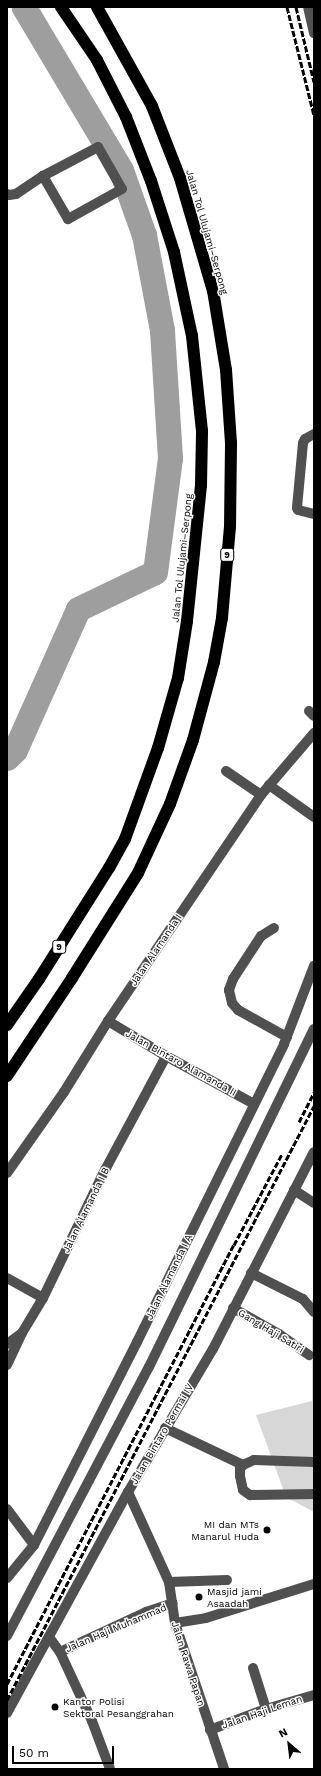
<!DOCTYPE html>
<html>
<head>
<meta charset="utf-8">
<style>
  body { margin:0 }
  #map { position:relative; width:321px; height:1776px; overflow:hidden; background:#fff; font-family:"Work Sans",sans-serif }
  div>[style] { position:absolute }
  .green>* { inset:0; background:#d7d7d7 }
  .river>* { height:25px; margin:-12.5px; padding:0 12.5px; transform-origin:12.5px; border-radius:12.5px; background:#9e9e9e }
  .minor>* { height:10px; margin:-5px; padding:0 5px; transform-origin:5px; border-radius:5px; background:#505050 }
  .highway>* { height:12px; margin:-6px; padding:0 6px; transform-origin:6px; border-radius:6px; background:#000 }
  .rail>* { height:3px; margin-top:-1.5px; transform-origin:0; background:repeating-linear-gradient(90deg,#000 0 6px,transparent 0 8px) }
  .dots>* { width:11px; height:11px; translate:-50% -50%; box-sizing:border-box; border:2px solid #fff; border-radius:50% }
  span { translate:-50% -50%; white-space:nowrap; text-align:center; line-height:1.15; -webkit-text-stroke:3px #fff; paint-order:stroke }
  .shield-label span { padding:1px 3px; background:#fff; border:1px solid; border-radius:3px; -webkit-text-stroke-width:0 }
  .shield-label { font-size:9px; color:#000; font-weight:700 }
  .street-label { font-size:10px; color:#000 }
  .poi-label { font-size:10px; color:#000 }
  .right { translate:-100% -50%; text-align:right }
  .left { translate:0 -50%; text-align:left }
  .frame { position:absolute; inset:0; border:8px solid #000; pointer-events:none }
  .north { position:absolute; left:269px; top:1724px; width:40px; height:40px; -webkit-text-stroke:3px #fff; paint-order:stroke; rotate:332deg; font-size:11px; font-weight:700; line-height:16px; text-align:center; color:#000 }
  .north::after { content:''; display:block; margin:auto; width:14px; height:18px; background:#000; clip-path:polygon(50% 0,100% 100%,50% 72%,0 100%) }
  .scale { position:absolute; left:12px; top:1746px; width:102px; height:18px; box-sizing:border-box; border:2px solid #000; border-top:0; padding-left:5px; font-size:12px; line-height:14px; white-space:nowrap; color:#000; -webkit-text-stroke:3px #fff; paint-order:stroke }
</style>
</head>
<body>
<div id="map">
  <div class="green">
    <i style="clip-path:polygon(314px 1297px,314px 1512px,286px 1497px,256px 1415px,312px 1401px,312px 1300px)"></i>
  </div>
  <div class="river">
    <i style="left:7px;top:758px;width:11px;rotate:-45deg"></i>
    <i style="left:15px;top:750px;width:154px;rotate:-65.9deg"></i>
    <i style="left:78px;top:609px;width:85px;rotate:-25.7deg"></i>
    <i style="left:155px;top:572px;width:115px;rotate:-82.5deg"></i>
    <i style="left:170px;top:458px;width:128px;rotate:-93.6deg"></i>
    <i style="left:162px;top:330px;width:97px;rotate:-100.7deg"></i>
    <i style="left:144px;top:235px;width:69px;rotate:-109.5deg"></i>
    <i style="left:121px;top:170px;width:190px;rotate:-120.8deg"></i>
  </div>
  <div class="minor">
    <i style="left:308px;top:7px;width:27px;rotate:77deg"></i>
    <i style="left:7px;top:194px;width:2px;rotate:27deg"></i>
    <i style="left:9px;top:195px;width:7px;rotate:-8deg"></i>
    <i style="left:16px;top:194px;width:32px;rotate:-34deg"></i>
    <i style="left:43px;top:176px;width:62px;rotate:-27.8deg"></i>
    <i style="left:98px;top:147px;width:48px;rotate:60.3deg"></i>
    <i style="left:122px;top:189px;width:62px;rotate:150.9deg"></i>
    <i style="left:68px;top:219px;width:50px;rotate:-120.2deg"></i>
    <i style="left:314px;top:434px;width:10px;rotate:151deg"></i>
    <i style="left:305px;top:439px;width:4px;rotate:117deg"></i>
    <i style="left:303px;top:443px;width:65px;rotate:95.3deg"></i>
    <i style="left:297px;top:508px;width:2px;rotate:63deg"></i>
    <i style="left:298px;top:510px;width:16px;rotate:14deg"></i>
    <i style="left:309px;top:711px;width:7px;rotate:45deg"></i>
    <i style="left:226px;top:771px;width:42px;rotate:34.4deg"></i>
    <i style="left:269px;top:785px;width:55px;rotate:35.4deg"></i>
    <i style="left:274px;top:928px;width:15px;rotate:148deg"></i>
    <i style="left:261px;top:936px;width:51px;rotate:123.1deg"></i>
    <i style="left:233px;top:979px;width:12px;rotate:110deg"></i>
    <i style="left:229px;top:990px;width:13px;rotate:77deg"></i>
    <i style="left:232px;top:1003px;width:9px;rotate:49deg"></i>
    <i style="left:238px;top:1010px;width:56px;rotate:28.9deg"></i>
    <i style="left:108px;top:1021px;width:68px;rotate:31.1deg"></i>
    <i style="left:166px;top:1056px;width:100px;rotate:28.6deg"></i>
    <i style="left:7px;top:1173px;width:99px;rotate:-54.9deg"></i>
    <i style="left:64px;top:1092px;width:84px;rotate:-58.2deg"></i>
    <i style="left:108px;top:1021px;width:273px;rotate:-55.9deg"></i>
    <i style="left:261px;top:795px;width:82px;rotate:-49.5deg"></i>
    <i style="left:294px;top:1190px;width:24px;rotate:33deg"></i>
    <i style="left:251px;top:1273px;width:58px;rotate:26.6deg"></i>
    <i style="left:303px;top:1299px;width:17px;rotate:50deg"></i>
    <i style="left:7px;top:1278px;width:41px;rotate:29.1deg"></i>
    <i style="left:233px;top:1308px;width:53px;rotate:29.5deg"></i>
    <i style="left:279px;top:1334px;width:37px;rotate:35deg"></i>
    <i style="left:7px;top:1344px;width:17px;rotate:-36deg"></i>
    <i style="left:7px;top:1365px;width:35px;rotate:-65deg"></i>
    <i style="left:22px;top:1333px;width:41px;rotate:-59deg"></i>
    <i style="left:43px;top:1298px;width:142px;rotate:-64.2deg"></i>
    <i style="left:105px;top:1170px;width:129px;rotate:-61.8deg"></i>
    <i style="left:165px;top:1428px;width:86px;rotate:25.4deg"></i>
    <i style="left:314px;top:1462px;width:60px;rotate:-178.1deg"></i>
    <i style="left:254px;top:1460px;width:12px;rotate:156deg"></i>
    <i style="left:243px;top:1465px;width:5px;rotate:127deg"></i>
    <i style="left:240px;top:1469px;width:7px;rotate:90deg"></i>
    <i style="left:240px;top:1476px;width:14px;rotate:78deg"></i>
    <i style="left:243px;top:1490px;width:9px;rotate:36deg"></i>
    <i style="left:250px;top:1495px;width:64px;rotate:-0.9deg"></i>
    <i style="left:128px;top:1492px;width:99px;rotate:65.5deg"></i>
    <i style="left:169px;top:1582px;width:41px;rotate:81.7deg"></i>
    <i style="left:175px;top:1623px;width:154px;rotate:71.4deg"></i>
    <i style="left:7px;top:1509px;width:45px;rotate:53.1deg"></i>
    <i style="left:7px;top:1578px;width:43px;rotate:-50.7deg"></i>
    <i style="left:34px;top:1545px;width:228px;rotate:-63.1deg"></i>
    <i style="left:137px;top:1342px;width:332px;rotate:-63.7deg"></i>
    <i style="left:284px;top:1044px;width:84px;rotate:-69deg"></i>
    <i style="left:169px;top:1582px;width:58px;rotate:-2deg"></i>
    <i style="left:175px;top:1623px;width:31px;rotate:-9deg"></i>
    <i style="left:206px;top:1618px;width:113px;rotate:-17.5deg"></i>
    <i style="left:7px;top:1636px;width:304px;rotate:-62.2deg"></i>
    <i style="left:149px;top:1367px;width:376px;rotate:-64deg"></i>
    <i style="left:49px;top:1637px;width:19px;rotate:54deg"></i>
    <i style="left:60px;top:1652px;width:76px;rotate:65.1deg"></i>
    <i style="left:92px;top:1721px;width:51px;rotate:69.4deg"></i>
    <i style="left:60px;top:1652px;width:95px;rotate:-24.9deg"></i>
    <i style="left:146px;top:1612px;width:28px;rotate:-18deg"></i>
    <i style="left:253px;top:1668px;width:43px;rotate:72.4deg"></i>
    <i style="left:7px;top:1713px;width:252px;rotate:-61.3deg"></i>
    <i style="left:128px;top:1492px;width:166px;rotate:-59.3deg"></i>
    <i style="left:213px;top:1349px;width:221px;rotate:-62.9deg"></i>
    <i style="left:210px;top:1730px;width:60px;rotate:-20.6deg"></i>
    <i style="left:266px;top:1709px;width:50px;rotate:-16.3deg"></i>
  </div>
  <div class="highway">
    <i style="left:7px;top:1025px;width:56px;rotate:-55.2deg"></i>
    <i style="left:39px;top:979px;width:131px;rotate:-57.8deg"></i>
    <i style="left:109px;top:868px;width:33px;rotate:-61deg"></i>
    <i style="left:125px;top:839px;width:97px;rotate:-70.1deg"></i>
    <i style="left:158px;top:748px;width:73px;rotate:-74.1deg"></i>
    <i style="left:178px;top:678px;width:58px;rotate:-81deg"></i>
    <i style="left:187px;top:621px;width:137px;rotate:-84.1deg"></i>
    <i style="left:201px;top:485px;width:54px;rotate:-88.9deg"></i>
    <i style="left:202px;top:431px;width:96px;rotate:-96deg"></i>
    <i style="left:192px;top:336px;width:86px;rotate:-102.1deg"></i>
    <i style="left:174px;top:252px;width:75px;rotate:-107.9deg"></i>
    <i style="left:151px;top:181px;width:69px;rotate:-111.3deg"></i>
    <i style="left:126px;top:117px;width:64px;rotate:-117deg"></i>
    <i style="left:97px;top:60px;width:64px;rotate:-124.2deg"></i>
    <i style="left:7px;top:1076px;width:118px;rotate:-56.4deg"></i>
    <i style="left:72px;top:978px;width:124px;rotate:-57.8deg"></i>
    <i style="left:138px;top:873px;width:76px;rotate:-65.1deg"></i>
    <i style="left:170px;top:804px;width:68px;rotate:-70.2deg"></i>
    <i style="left:193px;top:740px;width:81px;rotate:-74.9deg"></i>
    <i style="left:214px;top:662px;width:45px;rotate:-79.7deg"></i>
    <i style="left:222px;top:618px;width:91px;rotate:-85deg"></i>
    <i style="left:230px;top:527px;width:84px;rotate:-89.3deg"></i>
    <i style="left:231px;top:443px;width:73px;rotate:-93.9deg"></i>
    <i style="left:226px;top:370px;width:80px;rotate:-99.3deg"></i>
    <i style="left:213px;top:291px;width:118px;rotate:-106.3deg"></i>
    <i style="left:180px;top:178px;width:77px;rotate:-111.3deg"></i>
    <i style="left:152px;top:106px;width:113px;rotate:-119.1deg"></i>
  </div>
  <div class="rail">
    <i style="left:287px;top:7px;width:111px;rotate:76deg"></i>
    <i style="left:296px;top:7px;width:77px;rotate:76.5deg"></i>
    <i style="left:299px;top:1122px;width:34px;rotate:-63deg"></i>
    <i style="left:7px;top:1684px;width:494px;rotate:-62.7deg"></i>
    <i style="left:234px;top:1245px;width:103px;rotate:-62.2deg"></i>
    <i style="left:7px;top:1700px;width:669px;rotate:-62.67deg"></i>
  </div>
  <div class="dots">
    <i style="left:267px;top:1530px;background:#000"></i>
    <i style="left:199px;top:1597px;background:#000"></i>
    <i style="left:55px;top:1707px;background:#000"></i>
  </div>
  <div class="shield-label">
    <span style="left:227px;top:555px">9</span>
    <span style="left:59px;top:947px">9</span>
  </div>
  <div class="street-label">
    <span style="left:207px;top:232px;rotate:74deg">Jalan Tol Ulujami–Serpong</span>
    <span style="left:182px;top:558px;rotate:-84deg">Jalan Tol Ulujami–Serpong</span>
    <span style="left:156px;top:950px;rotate:-56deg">Jalan Alamanda I</span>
    <span style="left:181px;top:1063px;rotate:29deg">Jalan Bintaro Alamanda II</span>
    <span style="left:86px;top:1210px;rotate:-64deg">Jalan Alamanda I B</span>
    <span style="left:169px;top:1277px;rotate:-64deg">Jalan Alamanda I A</span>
    <span style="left:271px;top:1331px;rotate:31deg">Gang Haji Satiri</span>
    <span style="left:162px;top:1434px;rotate:-60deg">Jalan Bintaro Permai IV</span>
    <span style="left:116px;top:1628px;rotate:-23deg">Jalan Haji Muhammad</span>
    <span style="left:188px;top:1664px;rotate:72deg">Jalan Rawa Papan</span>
    <span style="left:262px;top:1712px;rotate:-19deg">Jalan Haji Leman</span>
  </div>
  <div class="poi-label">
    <span class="right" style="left:259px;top:1530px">MI dan MTs<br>Manarul Huda</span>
    <span class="left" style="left:207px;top:1597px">Masjid jami<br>Asaadah</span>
    <span class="left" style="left:63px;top:1707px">Kantor Polisi<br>Sektoral Pesanggrahan</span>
  </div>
  <div class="frame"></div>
  <div class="north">N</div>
  <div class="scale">50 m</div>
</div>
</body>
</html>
